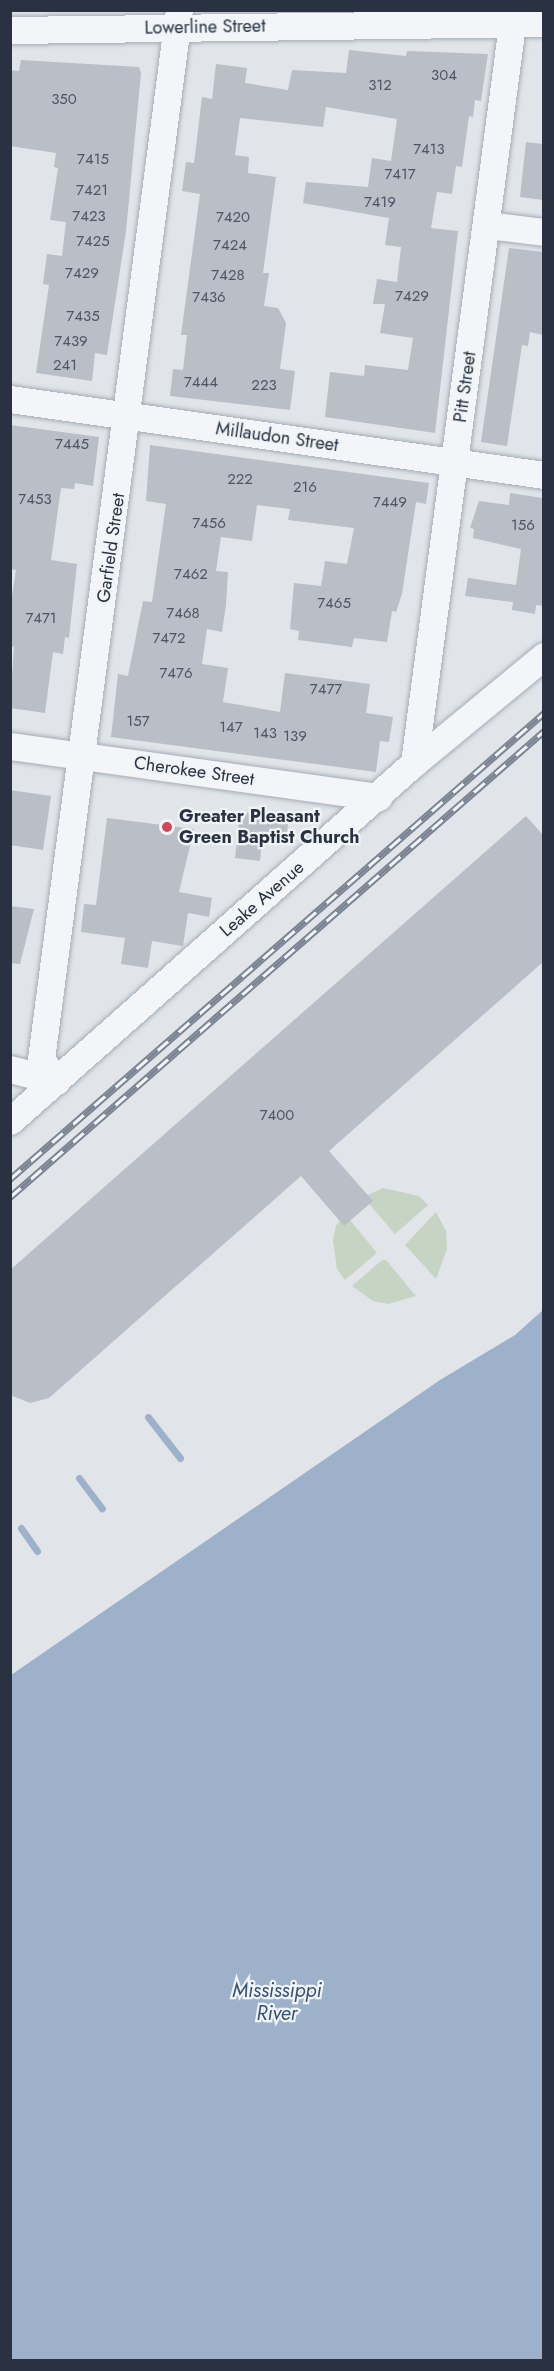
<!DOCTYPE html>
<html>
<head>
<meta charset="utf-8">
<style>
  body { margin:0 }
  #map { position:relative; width:554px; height:2371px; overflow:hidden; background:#e1e5ea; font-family:Jost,sans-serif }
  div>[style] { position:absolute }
  .green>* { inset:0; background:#c7d4c3 }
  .water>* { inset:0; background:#9db2ca }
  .pier>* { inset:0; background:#e1e5ea }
  .stream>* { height:7px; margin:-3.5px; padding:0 3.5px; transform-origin:3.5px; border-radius:3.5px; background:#9db2ca }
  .building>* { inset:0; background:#b9bec7 }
  .roads { filter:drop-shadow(0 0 2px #a6acb4) drop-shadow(0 0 2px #a6acb4) }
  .minor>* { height:27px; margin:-13.5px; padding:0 13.5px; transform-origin:13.5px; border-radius:13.5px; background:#f4f5f8 }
  .rail>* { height:7px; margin-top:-3.5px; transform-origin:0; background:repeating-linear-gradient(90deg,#f1f4f7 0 14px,#7b8493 0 28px); box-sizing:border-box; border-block:2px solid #7b8493 }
  .dots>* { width:16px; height:16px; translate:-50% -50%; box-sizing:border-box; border:3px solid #f1f4f7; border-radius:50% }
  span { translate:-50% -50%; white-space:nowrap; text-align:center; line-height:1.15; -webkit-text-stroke:4.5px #f1f4f7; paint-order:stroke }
  .number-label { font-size:15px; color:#4e5563 }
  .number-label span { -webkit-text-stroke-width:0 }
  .street-label { font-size:18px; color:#2a3242 }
  .poi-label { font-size:18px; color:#2a3242; font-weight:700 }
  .left { translate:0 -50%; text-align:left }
  .water-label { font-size:20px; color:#345075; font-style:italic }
  .frame { position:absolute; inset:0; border:12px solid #2a3242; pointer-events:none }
</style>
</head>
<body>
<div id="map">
  <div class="green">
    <i style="clip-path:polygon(383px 1188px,419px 1196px,428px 1205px,395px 1234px,363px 1197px)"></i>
    <i style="clip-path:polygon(436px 1212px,446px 1231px,447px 1249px,436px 1279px,405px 1245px)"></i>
    <i style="clip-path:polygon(346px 1215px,377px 1253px,345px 1280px,337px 1269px,333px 1240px,336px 1225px)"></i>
    <i style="clip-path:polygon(382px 1260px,386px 1260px,416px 1296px,388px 1304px,373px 1301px,352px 1286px)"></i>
  </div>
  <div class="water">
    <i style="clip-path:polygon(543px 1290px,543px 2360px,11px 2360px,11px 1645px)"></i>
  </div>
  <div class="pier">
    <i style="clip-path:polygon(544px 1287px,543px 1310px,515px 1335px,440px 1380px,11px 1675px,10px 1641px)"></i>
  </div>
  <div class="stream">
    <i style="left:148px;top:1417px;width:52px;rotate:52deg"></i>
    <i style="left:79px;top:1478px;width:38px;rotate:53deg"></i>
    <i style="left:21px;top:1528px;width:28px;rotate:55deg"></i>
  </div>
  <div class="building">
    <i style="clip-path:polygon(349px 50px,406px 56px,407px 51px,488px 54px,481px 101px,475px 100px,473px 117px,469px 116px,462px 167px,456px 166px,452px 194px,437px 192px,431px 228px,458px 231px,435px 433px,325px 417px,330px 372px,364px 376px,365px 365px,408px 370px,413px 338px,380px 333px,385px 304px,373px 304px,377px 279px,397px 282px,401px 247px,385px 245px,389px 218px,303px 203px,306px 182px,368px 187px,372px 158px,391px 161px,397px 119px,326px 107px,323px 127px,240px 118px,235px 155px,249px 157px,248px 173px,276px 177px,263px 273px,269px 273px,264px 306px,278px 308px,286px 323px,280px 369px,295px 371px,290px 410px,170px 396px,173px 369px,183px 370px,187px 335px,181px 335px,200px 194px,182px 191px,186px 162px,194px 163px,202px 97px,212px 99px,216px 64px,247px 68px,245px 83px,288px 90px,292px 70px,346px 73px)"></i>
    <i style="clip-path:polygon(21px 60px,139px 67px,141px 73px,126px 231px,107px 355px,95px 353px,92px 381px,36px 373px,49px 285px,43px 284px,47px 254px,62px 256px,66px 222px,50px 220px,58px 168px,54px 167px,56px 153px,10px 146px,10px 70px,19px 71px)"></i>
    <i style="clip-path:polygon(526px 142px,543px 144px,543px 200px,520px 197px)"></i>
    <i style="clip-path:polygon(509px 248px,543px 252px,543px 335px,530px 332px,528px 346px,522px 345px,507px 446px,481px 442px)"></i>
    <i style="clip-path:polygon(10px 425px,99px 437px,93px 486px,75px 483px,74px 489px,61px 488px,51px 560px,77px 564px,69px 638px,65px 637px,63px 654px,53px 652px,45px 713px,10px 708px,14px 647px,10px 646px,10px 609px,16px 570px,10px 569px)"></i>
    <i style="clip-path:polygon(150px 445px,429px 483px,426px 504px,416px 502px,402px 594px,396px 612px,392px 611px,387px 642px,354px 638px,352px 647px,298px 640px,299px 631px,290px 629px,294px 583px,321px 586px,325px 561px,347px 564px,354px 528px,288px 520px,290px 509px,257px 505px,252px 541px,221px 537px,216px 571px,228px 572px,226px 605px,222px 632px,207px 629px,202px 664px,228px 668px,223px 702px,280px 712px,285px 673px,370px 684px,366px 713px,393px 717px,389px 742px,380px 741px,376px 772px,111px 737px,118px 674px,128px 676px,143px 601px,152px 602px,166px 504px,146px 501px)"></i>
    <i style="clip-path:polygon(510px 493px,543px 498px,543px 606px,536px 605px,535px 614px,512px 610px,513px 602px,465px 596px,468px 578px,516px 585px,521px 549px,473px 538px,474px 529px,470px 528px,479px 501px,509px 505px)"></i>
    <i style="clip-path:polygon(10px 790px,51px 796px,43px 850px,10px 845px)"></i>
    <i style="clip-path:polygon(240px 812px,289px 817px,286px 840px,262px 838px,260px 861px,235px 858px)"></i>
    <i style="clip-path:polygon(526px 816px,543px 835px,543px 962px,329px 1151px,373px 1201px,344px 1226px,301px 1176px,49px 1398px,30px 1403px,10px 1395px,10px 1270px)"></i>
    <i style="clip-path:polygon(107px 818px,194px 829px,179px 892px,212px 898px,209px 917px,188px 913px,183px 946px,152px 941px,148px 968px,121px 964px,125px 938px,81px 932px,84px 904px,96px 905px)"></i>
    <i style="clip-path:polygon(10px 906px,34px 909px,20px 964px,10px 963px)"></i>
  </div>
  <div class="roads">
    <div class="minor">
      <i style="left:10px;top:30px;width:534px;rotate:-0.75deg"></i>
      <i style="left:488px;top:225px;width:56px;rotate:7.1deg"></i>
      <i style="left:10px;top:399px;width:539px;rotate:8.1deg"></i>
      <i style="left:10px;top:746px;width:372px;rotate:7.9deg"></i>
      <i style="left:414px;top:763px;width:760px;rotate:-82.44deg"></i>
      <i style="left:10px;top:1069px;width:48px;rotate:14.6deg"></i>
      <i style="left:56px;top:1081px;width:27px;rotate:-124deg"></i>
      <i style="left:41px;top:1059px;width:1058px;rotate:-82.51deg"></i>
      <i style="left:10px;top:1121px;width:540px;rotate:-41.55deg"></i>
      <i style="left:414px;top:763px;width:168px;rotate:-39.5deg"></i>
    </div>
  </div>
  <div class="rail">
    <i style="left:10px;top:1179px;width:709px;rotate:-41.11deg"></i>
    <i style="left:10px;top:1197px;width:709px;rotate:-41.11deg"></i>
  </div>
  <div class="dots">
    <i style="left:167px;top:827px;background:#ce485a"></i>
  </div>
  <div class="number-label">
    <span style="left:444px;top:76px">304</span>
    <span style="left:380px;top:86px">312</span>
    <span style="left:64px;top:100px">350</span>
    <span style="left:429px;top:150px">7413</span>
    <span style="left:93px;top:160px">7415</span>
    <span style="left:400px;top:175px">7417</span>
    <span style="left:92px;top:191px">7421</span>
    <span style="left:380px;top:203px">7419</span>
    <span style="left:89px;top:217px">7423</span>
    <span style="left:233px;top:218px">7420</span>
    <span style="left:93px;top:242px">7425</span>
    <span style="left:230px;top:246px">7424</span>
    <span style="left:82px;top:274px">7429</span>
    <span style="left:228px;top:276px">7428</span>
    <span style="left:412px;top:297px">7429</span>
    <span style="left:209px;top:298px">7436</span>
    <span style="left:83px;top:317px">7435</span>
    <span style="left:71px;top:342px">7439</span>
    <span style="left:65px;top:366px">241</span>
    <span style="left:201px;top:383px">7444</span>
    <span style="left:264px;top:386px">223</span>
    <span style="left:72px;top:445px">7445</span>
    <span style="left:240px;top:480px">222</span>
    <span style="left:305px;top:488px">216</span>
    <span style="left:35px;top:500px">7453</span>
    <span style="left:390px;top:503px">7449</span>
    <span style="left:209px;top:524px">7456</span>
    <span style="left:523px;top:526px">156</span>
    <span style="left:191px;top:575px">7462</span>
    <span style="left:334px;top:604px">7465</span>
    <span style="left:183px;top:614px">7468</span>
    <span style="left:41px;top:619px">7471</span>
    <span style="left:169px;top:639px">7472</span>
    <span style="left:176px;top:674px">7476</span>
    <span style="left:326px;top:690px">7477</span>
    <span style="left:138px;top:722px">157</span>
    <span style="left:231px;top:728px">147</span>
    <span style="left:265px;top:734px">143</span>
    <span style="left:295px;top:737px">139</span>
    <span style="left:277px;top:1116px">7400</span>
  </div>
  <div class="street-label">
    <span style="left:205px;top:27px;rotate:-1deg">Lowerline Street</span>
    <span style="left:465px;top:387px;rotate:-82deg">Pitt Street</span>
    <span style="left:277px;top:437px;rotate:8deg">Millaudon Street</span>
    <span style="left:111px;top:548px;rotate:-82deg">Garfield Street</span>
    <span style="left:194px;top:771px;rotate:8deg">Cherokee Street</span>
    <span style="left:262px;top:899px;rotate:-41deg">Leake Avenue</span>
  </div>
  <div class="poi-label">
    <span class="left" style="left:179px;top:827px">Greater Pleasant<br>Green Baptist Church</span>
  </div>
  <div class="water-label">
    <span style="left:277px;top:2002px">Mississippi<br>River</span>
  </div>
  <div class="frame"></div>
</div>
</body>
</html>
